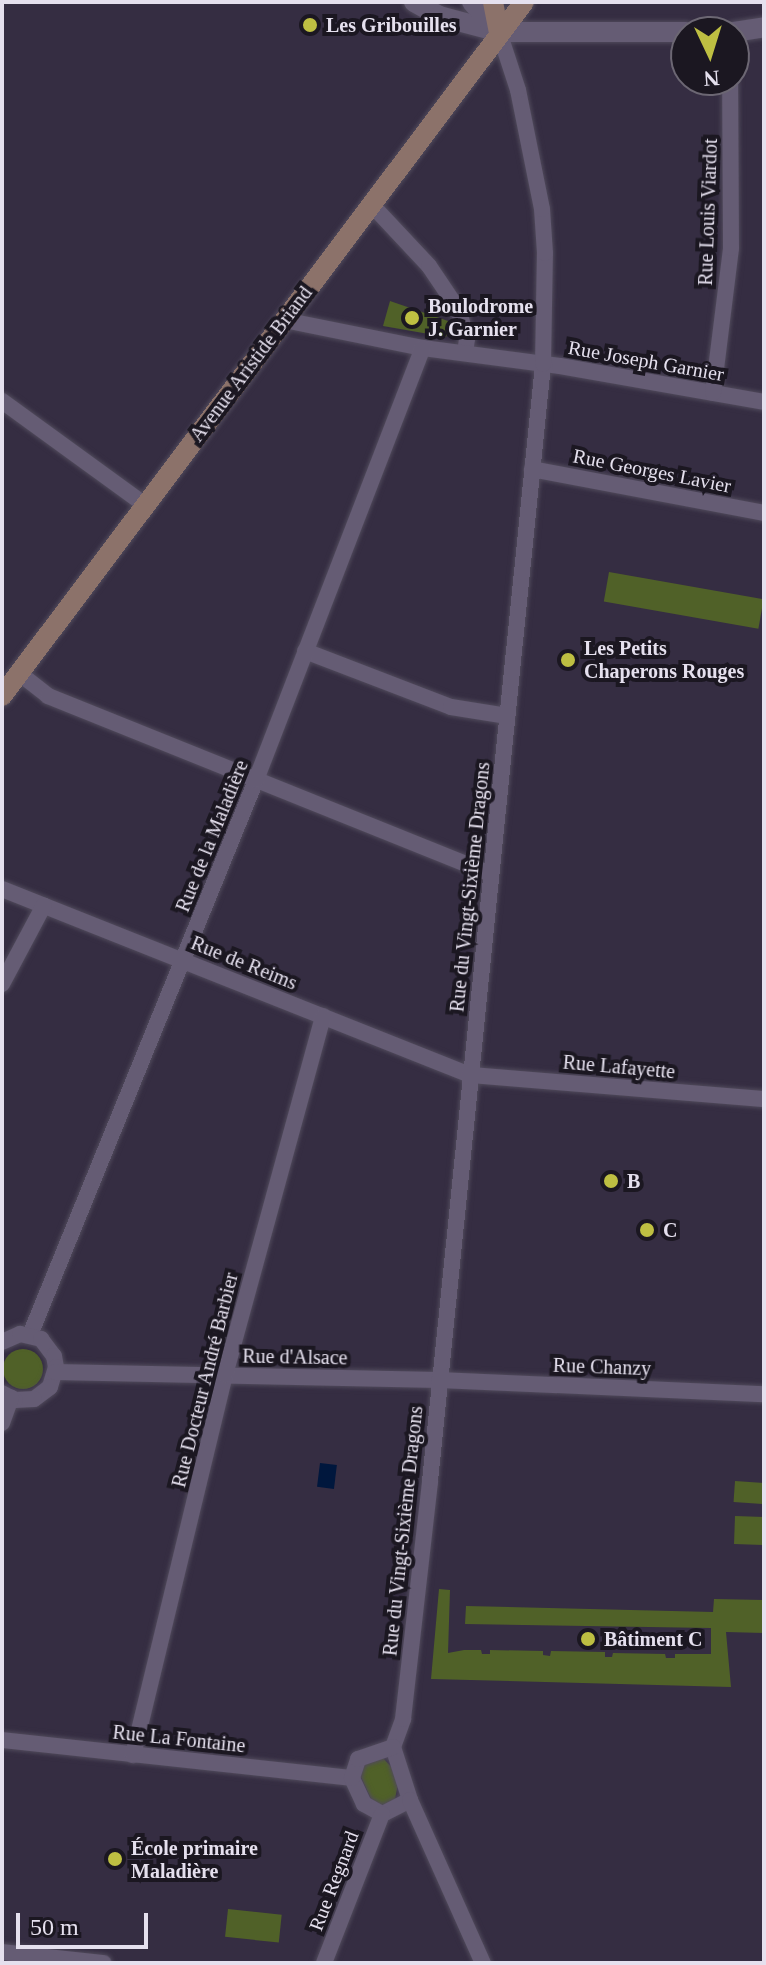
<!DOCTYPE html>
<html>
<head>
<meta charset="utf-8">
<style>
  body { margin:0 }
  #map { position:relative; width:766px; height:1965px; overflow:hidden; background:#352d42; font-family:Georgia,serif }
  div>[style] { position:absolute }
  .green>* { inset:0; background:#506128; transform-origin:0 0 }
  .round { border-radius:50% }
  .water>* { inset:0; background:#00173d; transform-origin:0 0 }
  .roads { filter:drop-shadow(0 0 2px #504a5b) drop-shadow(0 0 2px #504a5b) }
  .minor>* { height:16px; margin:-8px; padding:0 8px; transform-origin:8px; border-radius:8px; background:#655c74 }
  .tertiary>* { height:20px; margin:-10px; padding:0 10px; transform-origin:10px; border-radius:10px; background:#655c74 }
  .secondary>* { height:20px; margin:-10px; padding:0 10px; transform-origin:10px; border-radius:10px; background:#8c726a }
  .dots>* { width:22px; height:22px; translate:-50% -50%; box-sizing:border-box; border:4px solid #1b1721; border-radius:50% }
  span { translate:-50% -50%; white-space:nowrap; text-align:center; line-height:1.15; -webkit-text-stroke:8px #1b1721; paint-order:stroke }
  .poi-label { font-size:20px; color:#e5e0ee; font-weight:700 }
  .left { translate:0 -50%; text-align:left }
  .street-label { font-size:20px; color:#e5e0ee }
  .frame { position:absolute; inset:0; border:4px solid #e5e0ee; pointer-events:none }
  .north { position:absolute; left:670px; top:16px; width:80px; height:80px; box-sizing:border-box; background:#1b1721; border:2px solid #6c6773; border-radius:50%; rotate:176deg; font-size:22px; font-weight:700; line-height:32px; text-align:center; color:#e5e0ee }
  .north::after { content:''; display:block; margin:auto; width:28px; height:36px; background:#bebf42; clip-path:polygon(50% 0,100% 100%,50% 72%,0 100%) }
  .scale { position:absolute; left:16px; top:1913px; width:132px; height:36px; box-sizing:border-box; border:4px solid #e5e0ee; border-top:0; padding-left:10px; font-size:24px; line-height:28px; white-space:nowrap; color:#e5e0ee; -webkit-text-stroke:6px #1b1721; paint-order:stroke }
</style>
</head>
<body>
<div id="map">
  <div class="green">
    <i style="clip-path:polygon(390px 301px,451px 322px,446px 337px,383px 326px)"></i>
    <i style="left:609px;top:572px;width:157px;height:30px;rotate:10deg"></i>
    <i class="round" style="left:3px;top:1349px;width:40px;height:40px"></i>
    <i style="left:735px;top:1481px;width:29px;height:21px;rotate:4deg"></i>
    <i style="left:735px;top:1516px;width:29px;height:28px;rotate:2deg"></i>
    <i style="clip-path:polygon(439px 1589px,450px 1590px,448px 1653px,464px 1650px,481px 1650px,482px 1654px,490px 1654px,490px 1650px,543px 1651px,543px 1655px,550px 1656px,551px 1651px,605px 1652px,605px 1657px,612px 1657px,613px 1653px,665px 1654px,666px 1658px,675px 1658px,675px 1654px,711px 1654px,711px 1628px,465px 1624px,466px 1606px,713px 1612px,714px 1599px,764px 1600px,764px 1633px,726px 1632px,731px 1687px,431px 1679px)"></i>
    <i style="clip-path:polygon(383px 1758px,395px 1771px,398px 1784px,394px 1804px,385px 1807px,373px 1803px,361px 1777px,365px 1760px)"></i>
    <i style="left:228px;top:1909px;width:54px;height:28px;rotate:6deg"></i>
  </div>
  <div class="water">
    <i style="left:320px;top:1463px;width:17px;height:24px;rotate:7deg"></i>
  </div>
  <div class="roads">
    <div class="minor">
      <i style="left:371px;top:204px;width:85px;rotate:46.9deg"></i>
      <i style="left:429px;top:266px;width:52px;rotate:56deg"></i>
      <i style="left:458px;top:309px;width:31px;rotate:73deg"></i>
      <i style="left:467px;top:339px;width:14px;rotate:98deg"></i>
      <i style="left:284px;top:320px;width:142px;rotate:11.4deg"></i>
      <i style="left:423px;top:348px;width:138px;rotate:7.5deg"></i>
      <i style="left:560px;top:366px;width:207px;rotate:10deg"></i>
      <i style="left:713px;top:393px;width:146px;rotate:-82.9deg"></i>
      <i style="left:731px;top:248px;width:168px;rotate:-90.3deg"></i>
      <i style="left:2px;top:401px;width:177px;rotate:36deg"></i>
      <i style="left:532px;top:469px;width:236px;rotate:10.7deg"></i>
      <i style="left:305px;top:651px;width:156px;rotate:21deg"></i>
      <i style="left:451px;top:707px;width:57px;rotate:9.1deg"></i>
      <i style="left:19px;top:673px;width:37px;rotate:38deg"></i>
      <i style="left:48px;top:696px;width:477px;rotate:21.9deg"></i>
      <i style="left:2px;top:889px;width:504px;rotate:21.67deg"></i>
      <i style="left:470px;top:1075px;width:295px;rotate:4.7deg"></i>
      <i style="left:2px;top:984px;width:89px;rotate:-62deg"></i>
      <i style="left:30px;top:1335px;width:599px;rotate:-67.84deg"></i>
      <i style="left:256px;top:780px;width:463px;rotate:-68.9deg"></i>
      <i style="left:2px;top:1342px;width:20px;rotate:-24deg"></i>
      <i style="left:20px;top:1334px;width:22px;rotate:13deg"></i>
      <i style="left:41px;top:1339px;width:21px;rotate:53deg"></i>
      <i style="left:54px;top:1356px;width:11px;rotate:80deg"></i>
      <i style="left:56px;top:1367px;width:21px;rotate:107deg"></i>
      <i style="left:50px;top:1387px;width:20px;rotate:143deg"></i>
      <i style="left:34px;top:1399px;width:19px;rotate:177deg"></i>
      <i style="left:15px;top:1400px;width:15px;rotate:-152deg"></i>
      <i style="left:55px;top:1372px;width:384px;rotate:1.2deg"></i>
      <i style="left:439px;top:1380px;width:325px;rotate:2.5deg"></i>
      <i style="left:2px;top:1423px;width:27px;rotate:-70deg"></i>
      <i style="left:2px;top:1740px;width:352px;rotate:6.2deg"></i>
      <i style="left:393px;top:1747px;width:30px;rotate:-70deg"></i>
      <i style="left:403px;top:1719px;width:240px;rotate:-83.5deg"></i>
      <i style="left:430px;top:1481px;width:1123px;rotate:-84.22deg"></i>
      <i style="left:543px;top:364px;width:111px;rotate:-89deg"></i>
      <i style="left:545px;top:253px;width:44px;rotate:-93.9deg"></i>
      <i style="left:542px;top:209px;width:121px;rotate:-101.4deg"></i>
      <i style="left:518px;top:90px;width:61px;rotate:-108.1deg"></i>
      <i style="left:393px;top:1747px;width:56px;rotate:72.2deg"></i>
      <i style="left:410px;top:1800px;width:31px;rotate:153deg"></i>
      <i style="left:382px;top:1814px;width:21px;rotate:-151deg"></i>
      <i style="left:364px;top:1804px;width:29px;rotate:-115deg"></i>
      <i style="left:352px;top:1778px;width:20px;rotate:-72deg"></i>
      <i style="left:358px;top:1759px;width:37px;rotate:-19deg"></i>
      <i style="left:133px;top:1755px;width:391px;rotate:-76.4deg"></i>
      <i style="left:225px;top:1375px;width:372px;rotate:-74.7deg"></i>
      <i style="left:410px;top:1800px;width:179px;rotate:65.9deg"></i>
      <i style="left:2px;top:1952px;width:102px;rotate:6.2deg"></i>
      <i style="left:324px;top:1963px;width:160px;rotate:-68.7deg"></i>
    </div>
    <div class="tertiary">
      <i style="left:414px;top:2px;width:29px;rotate:29deg"></i>
      <i style="left:439px;top:16px;width:62px;rotate:14.9deg"></i>
      <i style="left:499px;top:32px;width:187px"></i>
      <i style="left:472px;top:2px;width:40px;rotate:48deg"></i>
      <i style="left:734px;top:32px;width:30px;rotate:-9deg"></i>
    </div>
    <div class="secondary">
      <i style="left:493px;top:2px;width:31px;rotate:79deg"></i>
      <i style="left:2px;top:696px;width:868px;rotate:-53.05deg"></i>
    </div>
  </div>
  <div class="dots">
    <i style="left:310px;top:25px;background:#bebf42"></i>
    <i style="left:412px;top:318px;background:#bebf42"></i>
    <i style="left:568px;top:660px;background:#bebf42"></i>
    <i style="left:611px;top:1181px;background:#bebf42"></i>
    <i style="left:647px;top:1230px;background:#bebf42"></i>
    <i style="left:588px;top:1639px;background:#bebf42"></i>
    <i style="left:115px;top:1859px;background:#bebf42"></i>
  </div>
  <div class="poi-label">
    <span class="left" style="left:326px;top:25px">Les Gribouilles</span>
    <span class="left" style="left:428px;top:318px">Boulodrome<br>J. Garnier</span>
    <span class="left" style="left:584px;top:660px">Les Petits<br>Chaperons Rouges</span>
    <span class="left" style="left:627px;top:1181px">B</span>
    <span class="left" style="left:663px;top:1230px">C</span>
    <span class="left" style="left:604px;top:1639px">Bâtiment C</span>
    <span class="left" style="left:131px;top:1860px">École primaire<br>Maladière</span>
  </div>
  <div class="street-label">
    <span style="left:708px;top:212px;rotate:-88deg">Rue Louis Viardot</span>
    <span style="left:646px;top:361px;rotate:10deg">Rue Joseph Garnier</span>
    <span style="left:251px;top:364px;rotate:-53deg">Avenue Aristide Briand</span>
    <span style="left:652px;top:471px;rotate:11deg">Rue Georges Lavier</span>
    <span style="left:212px;top:836px;rotate:-68deg">Rue de la Maladière</span>
    <span style="left:470px;top:887px;rotate:-84deg">Rue du Vingt-Sixième Dragons</span>
    <span style="left:244px;top:963px;rotate:22deg">Rue de Reims</span>
    <span style="left:619px;top:1067px;rotate:5deg">Rue Lafayette</span>
    <span style="left:295px;top:1357px;rotate:1deg">Rue d'Alsace</span>
    <span style="left:602px;top:1367px;rotate:2deg">Rue Chanzy</span>
    <span style="left:205px;top:1380px;rotate:-76deg">Rue Docteur André Barbier</span>
    <span style="left:403px;top:1531px;rotate:-84deg">Rue du Vingt-Sixième Dragons</span>
    <span style="left:179px;top:1739px;rotate:6deg">Rue La Fontaine</span>
    <span style="left:334px;top:1881px;rotate:-69deg">Rue Regnard</span>
  </div>
  <div class="frame"></div>
  <div class="north">N</div>
  <div class="scale">50 m</div>
</div>
</body>
</html>
